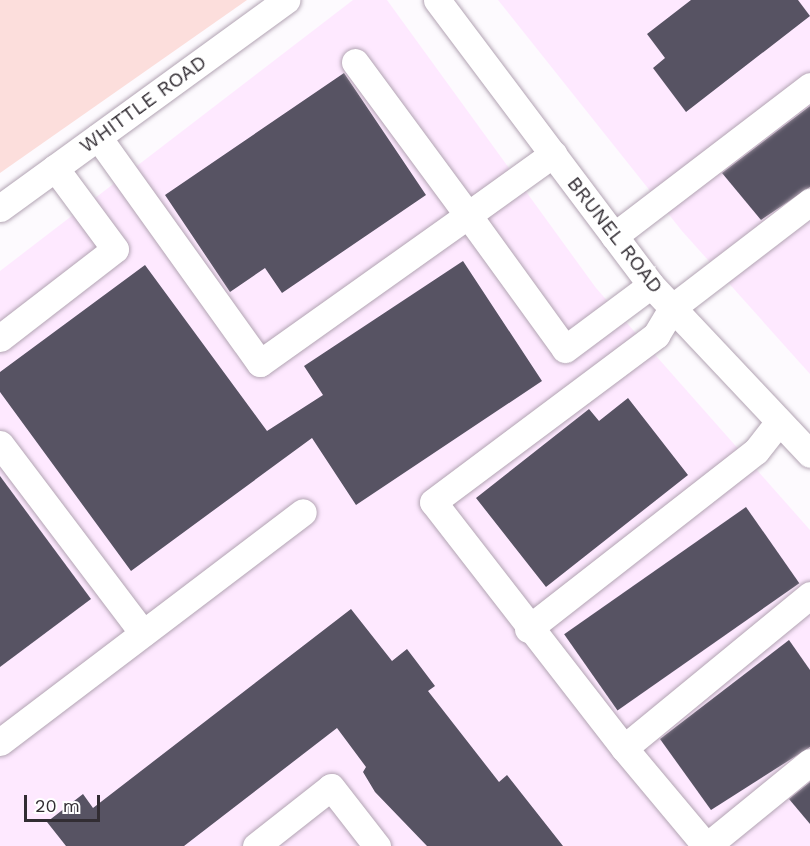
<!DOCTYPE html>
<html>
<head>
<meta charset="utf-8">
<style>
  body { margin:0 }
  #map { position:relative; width:810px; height:846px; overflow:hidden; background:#fdfafe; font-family:"Work Sans",sans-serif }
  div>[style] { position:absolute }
  .built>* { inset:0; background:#fee9ff }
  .green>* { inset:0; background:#fcdedc }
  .building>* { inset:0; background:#575363; transform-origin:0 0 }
  .roads { filter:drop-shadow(0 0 2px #b2a4b3) drop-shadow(0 0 2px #b2a4b3) }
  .minor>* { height:27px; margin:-13.5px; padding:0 13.5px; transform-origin:13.5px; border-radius:13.5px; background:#fff }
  span { translate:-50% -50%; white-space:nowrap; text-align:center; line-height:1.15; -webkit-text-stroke:6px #fff; paint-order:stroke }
  .street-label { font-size:20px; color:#322d33 }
  .scale { position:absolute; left:24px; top:795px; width:76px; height:27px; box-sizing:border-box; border:3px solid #322d33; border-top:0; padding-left:8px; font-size:18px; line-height:21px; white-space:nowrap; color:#322d33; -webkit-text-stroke:4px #fff; paint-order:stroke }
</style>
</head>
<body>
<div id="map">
  <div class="built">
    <i style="clip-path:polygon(353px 0,387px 0,596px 288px,810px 530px,810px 846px,0 846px,0 271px)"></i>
    <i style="clip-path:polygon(498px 0,810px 0,810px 374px,682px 231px)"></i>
  </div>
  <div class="green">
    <i style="clip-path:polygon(0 0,247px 0,0 173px)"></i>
  </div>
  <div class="building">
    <i style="clip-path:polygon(691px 0,798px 0,810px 16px,686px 112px,653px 68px,665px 58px,647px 34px)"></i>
    <i style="clip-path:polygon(344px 73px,426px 195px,282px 293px,265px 268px,230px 292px,165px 195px)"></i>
    <i style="clip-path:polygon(810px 106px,810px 187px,761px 220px,722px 173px)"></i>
    <i style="clip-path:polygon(463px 261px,542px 381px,356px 505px,312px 438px,131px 571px,0 392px,0 372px,145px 265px,267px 431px,323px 395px,304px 366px)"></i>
    <i style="clip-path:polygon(628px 398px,688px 475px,546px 587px,476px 498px,589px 409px,599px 421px)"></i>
    <i style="clip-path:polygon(0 476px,91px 599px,0 667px)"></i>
    <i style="left:746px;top:507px;width:93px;height:222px;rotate:55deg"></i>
    <i style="clip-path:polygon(351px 609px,392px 661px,407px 649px,435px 686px,428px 691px,499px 782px,507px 775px,563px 846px,427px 846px,375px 792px,363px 772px,366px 767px,337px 728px,184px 846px,66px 846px,47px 822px,83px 794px,93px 808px)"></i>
    <i style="clip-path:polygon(789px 640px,810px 670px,810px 747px,711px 810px,660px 739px)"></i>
    <i style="clip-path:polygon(810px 782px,810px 824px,789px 799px)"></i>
  </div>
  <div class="roads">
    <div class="minor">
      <i style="left:437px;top:0;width:356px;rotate:53.1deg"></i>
      <i style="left:651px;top:285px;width:232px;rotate:46.7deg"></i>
      <i style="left:355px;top:62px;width:190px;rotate:53.6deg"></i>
      <i style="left:468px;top:215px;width:105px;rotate:-35.7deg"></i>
      <i style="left:98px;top:137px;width:278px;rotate:54.4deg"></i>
      <i style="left:260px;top:363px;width:255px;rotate:-35.4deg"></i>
      <i style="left:468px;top:215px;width:165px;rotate:54.1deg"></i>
      <i style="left:565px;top:349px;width:107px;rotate:-36.7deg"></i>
      <i style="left:0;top:208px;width:354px;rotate:-36deg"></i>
      <i style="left:614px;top:236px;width:247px;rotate:-37.4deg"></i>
      <i style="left:0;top:338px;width:145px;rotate:-37.7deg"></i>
      <i style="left:115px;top:249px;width:101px;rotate:-126.5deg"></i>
      <i style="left:0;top:444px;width:237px;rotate:52.9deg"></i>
      <i style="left:528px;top:629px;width:289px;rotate:-38deg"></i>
      <i style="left:756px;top:451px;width:37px;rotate:-52deg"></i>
      <i style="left:0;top:742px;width:380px;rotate:-37.2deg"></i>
      <i style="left:624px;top:748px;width:311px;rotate:-127.8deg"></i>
      <i style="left:433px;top:502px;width:279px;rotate:-36.8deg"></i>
      <i style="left:656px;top:335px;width:33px;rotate:-59deg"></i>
      <i style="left:673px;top:307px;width:173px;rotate:-37.5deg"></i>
      <i style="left:256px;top:846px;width:95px;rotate:-38.2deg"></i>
      <i style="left:331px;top:787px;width:75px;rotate:52.1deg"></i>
      <i style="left:706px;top:846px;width:128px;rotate:-129.9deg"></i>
      <i style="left:624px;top:748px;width:241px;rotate:-39.4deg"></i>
      <i style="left:707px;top:846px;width:133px;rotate:-39.2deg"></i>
    </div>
  </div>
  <div class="street-label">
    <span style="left:143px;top:104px;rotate:-36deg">WHITTLE ROAD</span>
    <span style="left:615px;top:235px;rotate:52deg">BRUNEL ROAD</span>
  </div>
  <div class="scale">20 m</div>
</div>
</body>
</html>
